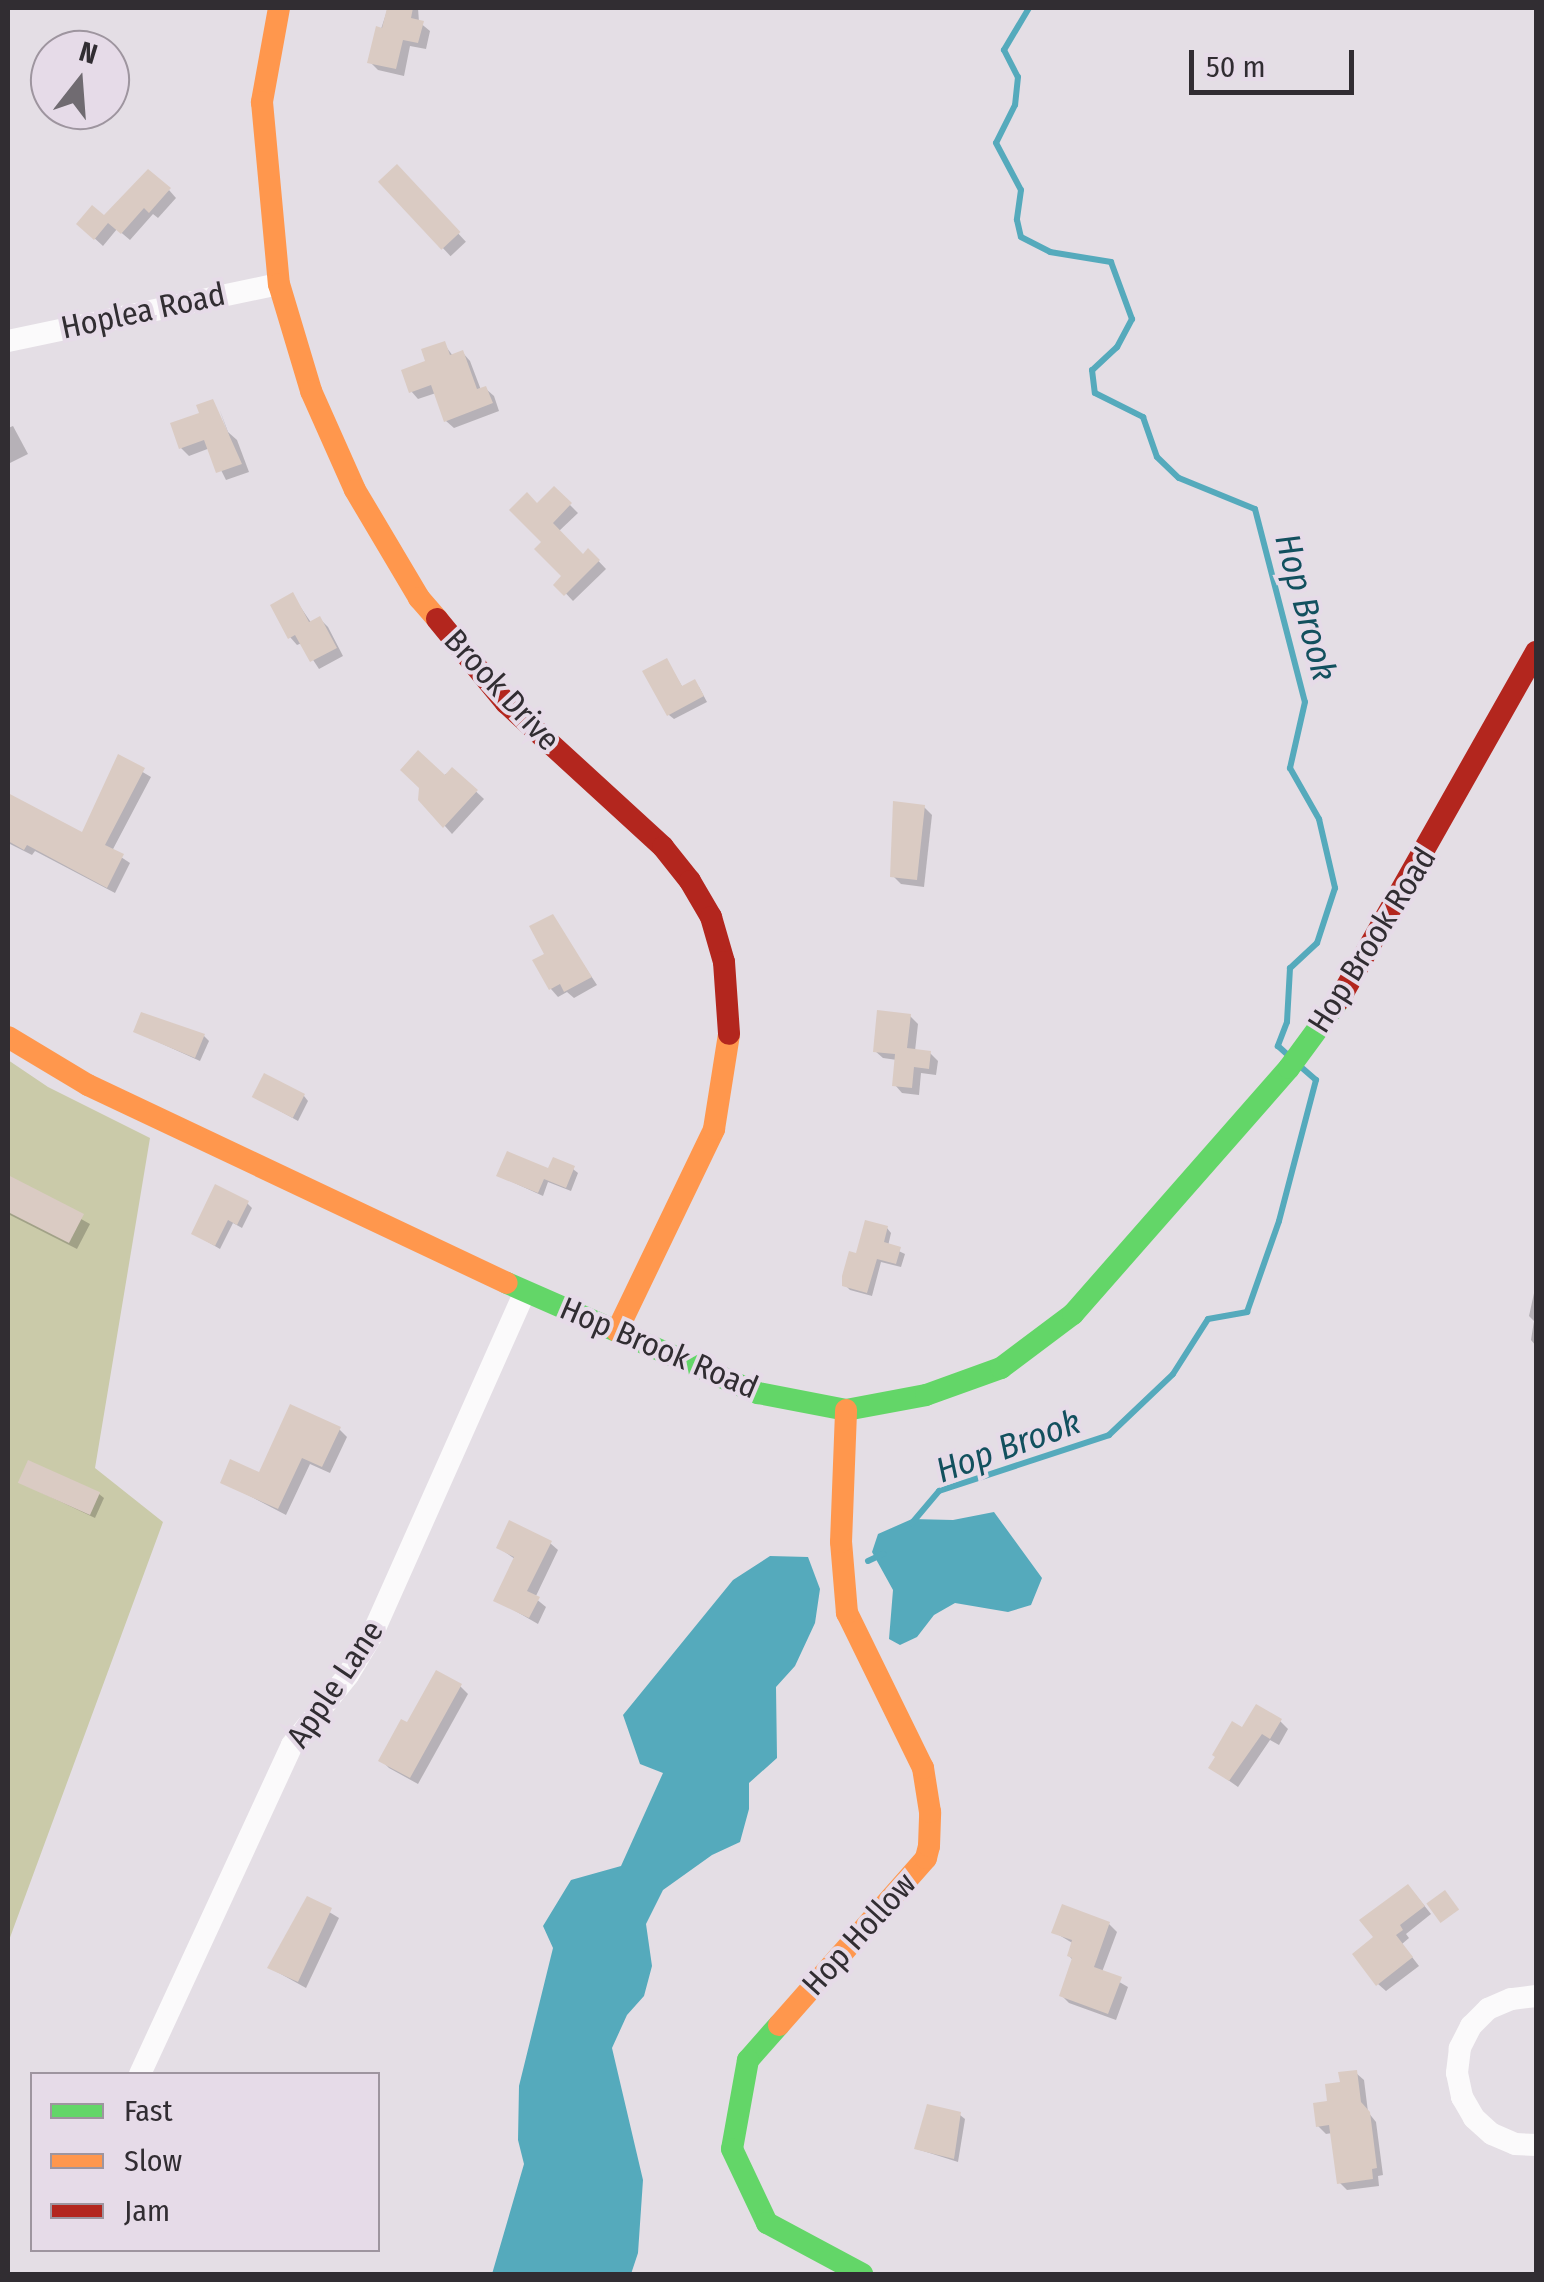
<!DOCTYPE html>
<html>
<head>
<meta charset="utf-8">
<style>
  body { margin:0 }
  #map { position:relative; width:1544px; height:2282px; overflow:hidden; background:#e4dee5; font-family:"Fira Sans Condensed",sans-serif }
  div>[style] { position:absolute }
  .green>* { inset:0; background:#cacaa9 }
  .water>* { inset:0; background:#55aabc }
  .shadow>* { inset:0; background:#0003; transform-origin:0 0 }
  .stream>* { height:6px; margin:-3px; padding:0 3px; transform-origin:3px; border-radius:3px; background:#55aabc }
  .building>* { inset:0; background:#dacbc3; transform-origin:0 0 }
  .street>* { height:22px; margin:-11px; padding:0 11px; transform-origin:11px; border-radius:11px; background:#fbfafb }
  .fast>* { height:22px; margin:-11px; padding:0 11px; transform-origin:11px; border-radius:11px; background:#63d668 }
  .slow>* { height:22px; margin:-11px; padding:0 11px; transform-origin:11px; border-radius:11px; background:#ff974d }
  .jam>* { height:22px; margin:-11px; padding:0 11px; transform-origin:11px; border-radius:11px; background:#b3261e }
  span { translate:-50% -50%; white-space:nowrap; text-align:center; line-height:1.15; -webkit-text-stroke:8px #e6dbe8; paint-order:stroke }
  .street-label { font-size:32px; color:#312d32 }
  .water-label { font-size:35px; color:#12505e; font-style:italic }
  .frame { position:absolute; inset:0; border:10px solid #312d32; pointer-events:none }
  .legend { position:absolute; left:30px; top:2072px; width:350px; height:180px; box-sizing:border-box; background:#e6dbe8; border:2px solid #9e959f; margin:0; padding:12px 18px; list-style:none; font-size:30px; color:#312d32 }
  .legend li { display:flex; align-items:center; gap:20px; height:50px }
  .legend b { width:50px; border:2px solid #9e959f }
  .north { position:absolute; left:30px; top:30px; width:100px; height:100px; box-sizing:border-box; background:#e6dbe8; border:2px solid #9e959f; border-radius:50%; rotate:17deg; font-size:28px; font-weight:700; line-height:40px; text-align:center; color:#312d32 }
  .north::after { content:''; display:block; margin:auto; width:35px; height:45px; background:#706b71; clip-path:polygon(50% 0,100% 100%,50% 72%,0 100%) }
  .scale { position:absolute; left:1189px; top:50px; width:165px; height:45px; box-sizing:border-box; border:5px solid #312d32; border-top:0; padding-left:12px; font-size:30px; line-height:35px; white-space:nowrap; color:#312d32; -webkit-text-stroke:8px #e6dbe8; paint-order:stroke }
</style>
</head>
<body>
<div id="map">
  <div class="green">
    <i style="clip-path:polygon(8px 1060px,48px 1087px,150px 1138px,95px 1468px,163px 1522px,8px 1943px)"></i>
  </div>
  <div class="water">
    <i style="clip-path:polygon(994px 1512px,1042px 1578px,1031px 1605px,1008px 1612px,955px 1603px,934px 1615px,917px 1637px,900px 1645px,889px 1639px,893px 1590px,872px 1552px,878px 1534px,912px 1519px,953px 1520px)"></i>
    <i style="clip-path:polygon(770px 1556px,808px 1557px,820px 1589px,815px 1623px,795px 1666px,776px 1687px,777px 1758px,749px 1783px,749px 1809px,740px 1842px,712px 1855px,663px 1890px,646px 1924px,652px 1966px,644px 1996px,627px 2015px,612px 2048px,643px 2180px,638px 2253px,631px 2274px,492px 2274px,524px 2164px,518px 2140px,519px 2086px,553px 1948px,543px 1926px,571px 1880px,621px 1866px,663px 1773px,640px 1764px,623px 1715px,733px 1580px)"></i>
  </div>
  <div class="shadow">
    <i style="clip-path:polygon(388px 8px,418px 8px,419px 22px,430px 31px,426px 49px,410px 46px,404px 76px,378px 70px,370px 62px)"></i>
    <i style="left:397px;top:168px;width:101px;height:21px;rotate:47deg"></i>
    <i style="clip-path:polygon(169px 190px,176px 198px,158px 218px,153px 214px,130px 240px,117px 229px,103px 246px,79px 224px,104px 219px)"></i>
    <i style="clip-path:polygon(444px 344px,453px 356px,463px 353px,470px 361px,481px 390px,486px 389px,494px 396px,499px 411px,454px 428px,446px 421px,436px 393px,418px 399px,411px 391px)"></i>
    <i style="clip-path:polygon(212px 402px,231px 442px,219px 408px,228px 432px,237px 440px,249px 472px,226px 480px,210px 448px,189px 456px,181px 448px)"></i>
    <i style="clip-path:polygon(13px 426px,28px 454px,8px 464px,8px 428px)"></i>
    <i style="clip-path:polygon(554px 489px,578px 513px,558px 532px,583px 557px,589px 551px,606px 569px,573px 601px,557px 584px,565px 576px,545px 542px,537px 506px)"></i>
    <i style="clip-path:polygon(293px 596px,312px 624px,320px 619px,328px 627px,343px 656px,319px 669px,302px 643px,297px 645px,290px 637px)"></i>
    <i style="clip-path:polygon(667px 661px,683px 688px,699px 687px,707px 702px,674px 719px,669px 715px)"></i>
    <i style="clip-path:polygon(119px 758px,151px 777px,112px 851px,130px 863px,115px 893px,35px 851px,32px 855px,8px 843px,8px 796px,83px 836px)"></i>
    <i style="clip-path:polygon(453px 770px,484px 799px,452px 834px,421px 799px,422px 788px)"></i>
    <i style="clip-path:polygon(924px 807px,932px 815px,924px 887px,901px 884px,893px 876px)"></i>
    <i style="clip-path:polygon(552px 917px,597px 985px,574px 998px,567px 992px,558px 997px,551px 989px,547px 955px)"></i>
    <i style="clip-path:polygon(910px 1016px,918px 1024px,915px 1051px,930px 1053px,938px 1061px,936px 1075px,921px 1073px,919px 1095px,902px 1093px,895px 1085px,897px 1060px,883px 1058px,875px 1051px)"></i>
    <i style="clip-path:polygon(136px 1032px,204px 1036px,209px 1041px,200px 1061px)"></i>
    <i style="clip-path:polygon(304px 1096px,308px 1101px,298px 1121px,255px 1097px)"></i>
    <i style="clip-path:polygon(573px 1169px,578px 1173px,571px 1191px,548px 1182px,543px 1196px,499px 1176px)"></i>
    <i style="clip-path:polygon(8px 1178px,90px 1224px,77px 1249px,8px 1214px)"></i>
    <i style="clip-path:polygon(247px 1203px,252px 1208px,242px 1228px,233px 1223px,220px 1249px,194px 1234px)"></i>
    <i style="clip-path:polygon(887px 1228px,891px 1233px,888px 1246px,905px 1254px,901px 1267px,881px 1262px,872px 1296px,850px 1290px,845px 1285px,858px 1256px)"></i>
    <i style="clip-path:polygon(1536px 1284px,1536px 1346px,1531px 1340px,1534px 1321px,1529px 1316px)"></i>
    <i style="clip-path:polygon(339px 1429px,347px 1437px,330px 1473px,310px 1464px,286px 1515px,223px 1482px,260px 1475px)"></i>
    <i style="clip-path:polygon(21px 1483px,99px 1494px,104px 1498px,95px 1518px)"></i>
    <i style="clip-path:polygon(550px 1543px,558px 1550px,535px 1598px,546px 1607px,538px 1624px,496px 1600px,515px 1559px,499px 1548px)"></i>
    <i style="clip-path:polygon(460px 1686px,468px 1694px,418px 1784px,389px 1768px,381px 1760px,408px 1726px)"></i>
    <i style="clip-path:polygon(1280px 1721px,1288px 1729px,1279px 1745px,1270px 1740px,1238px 1787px,1211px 1768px,1243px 1731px)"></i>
    <i style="clip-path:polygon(1415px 1894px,1431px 1914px,1406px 1934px,1409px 1938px,1402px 1944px,1419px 1966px,1386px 1991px,1378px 1984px,1376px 1938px)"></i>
    <i style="clip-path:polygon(308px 1899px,339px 1918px,306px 1988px,270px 1968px)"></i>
    <i style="clip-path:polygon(1064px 1908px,1109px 1924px,1117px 1932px,1102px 1972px,1128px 1987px,1116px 2020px,1069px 2003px,1061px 1995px,1074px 1961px,1069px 1956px,1074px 1944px,1054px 1932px)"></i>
    <i style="clip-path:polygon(1356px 2073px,1364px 2080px,1368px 2112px,1376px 2122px,1383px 2175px,1378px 2176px,1379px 2186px,1347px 2190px,1339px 2182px,1332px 2133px,1326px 2134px,1318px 2126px,1343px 2084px)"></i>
    <i style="clip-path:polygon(960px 2115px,965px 2119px,958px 2162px,917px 2149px)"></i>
  </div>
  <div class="stream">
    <i style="left:1029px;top:8px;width:49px;rotate:120.8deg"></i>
    <i style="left:1004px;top:50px;width:30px;rotate:63deg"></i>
    <i style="left:1018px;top:77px;width:28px;rotate:96deg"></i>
    <i style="left:1015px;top:105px;width:42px;rotate:116.6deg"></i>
    <i style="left:996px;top:143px;width:53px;rotate:62deg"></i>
    <i style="left:1021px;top:190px;width:30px;rotate:98deg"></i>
    <i style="left:1017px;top:220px;width:17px;rotate:77deg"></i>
    <i style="left:1021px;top:237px;width:33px;rotate:27deg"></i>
    <i style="left:1050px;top:252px;width:62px;rotate:9.3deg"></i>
    <i style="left:1111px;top:262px;width:61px;rotate:69.8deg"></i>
    <i style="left:1132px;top:319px;width:32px;rotate:118deg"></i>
    <i style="left:1117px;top:347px;width:34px;rotate:137deg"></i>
    <i style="left:1092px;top:370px;width:23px;rotate:83deg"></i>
    <i style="left:1095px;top:393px;width:54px;rotate:26.6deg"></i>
    <i style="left:1143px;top:417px;width:42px;rotate:70.7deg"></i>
    <i style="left:1157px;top:457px;width:30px;rotate:44deg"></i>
    <i style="left:1179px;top:478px;width:82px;rotate:22.2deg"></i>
    <i style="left:1255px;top:509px;width:199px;rotate:75.5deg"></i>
    <i style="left:1305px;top:702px;width:68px;rotate:102.8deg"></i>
    <i style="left:1290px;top:768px;width:59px;rotate:60.4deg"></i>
    <i style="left:1319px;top:819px;width:71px;rotate:76.9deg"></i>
    <i style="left:1335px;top:888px;width:58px;rotate:108.1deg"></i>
    <i style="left:1317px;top:943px;width:37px;rotate:137deg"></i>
    <i style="left:1290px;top:968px;width:54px;rotate:93.2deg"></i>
    <i style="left:1287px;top:1022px;width:26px;rotate:111deg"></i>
    <i style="left:1278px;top:1046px;width:13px;rotate:42deg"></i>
    <i style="left:912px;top:1523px;width:42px;rotate:-49.8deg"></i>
    <i style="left:939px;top:1491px;width:179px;rotate:-18.2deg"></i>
    <i style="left:1109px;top:1435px;width:88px;rotate:-43.6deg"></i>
    <i style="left:1173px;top:1374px;width:65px;rotate:-57.5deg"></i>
    <i style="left:1208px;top:1319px;width:40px;rotate:-10deg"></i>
    <i style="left:1247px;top:1312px;width:96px;rotate:-70.6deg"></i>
    <i style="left:1279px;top:1221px;width:146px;rotate:-75.3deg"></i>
    <i style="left:1316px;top:1080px;width:21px;rotate:-139deg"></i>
    <i style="left:868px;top:1561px;width:17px;rotate:-25deg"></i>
  </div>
  <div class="building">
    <i style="clip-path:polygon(387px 8px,413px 8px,411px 18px,424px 21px,418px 43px,403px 40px,396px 69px,367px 63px,376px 26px,382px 28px)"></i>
    <i style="left:397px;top:164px;width:93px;height:26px;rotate:47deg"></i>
    <i style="clip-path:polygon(148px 169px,171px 188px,149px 213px,144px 208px,121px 234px,108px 223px,94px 240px,76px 224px,92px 205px,104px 215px)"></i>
    <i style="clip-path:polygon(445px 341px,450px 355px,463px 350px,477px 389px,486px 386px,493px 403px,444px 422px,431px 385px,409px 393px,401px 370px,425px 361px,421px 349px)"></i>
    <i style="clip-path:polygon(213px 399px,242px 464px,216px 473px,204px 440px,179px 449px,170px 423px,199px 413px,196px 405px)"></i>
    <i style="clip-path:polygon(554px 486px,572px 503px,553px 523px,583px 554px,588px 548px,600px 560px,564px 596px,553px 585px,561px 576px,534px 549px,541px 542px,509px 510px,527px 492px,537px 503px)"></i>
    <i style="clip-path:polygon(293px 592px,309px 622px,320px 616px,337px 648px,310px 662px,295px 635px,288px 639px,270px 605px)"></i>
    <i style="clip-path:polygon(667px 658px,682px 686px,695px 679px,704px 696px,667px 716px,642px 671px)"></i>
    <i style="clip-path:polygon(418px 750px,445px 775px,452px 767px,478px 790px,443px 828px,418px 800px,419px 788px,400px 770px)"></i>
    <i style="clip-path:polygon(118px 754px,145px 768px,105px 845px,124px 854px,107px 888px,27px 845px,24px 850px,8px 841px,8px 793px,82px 832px)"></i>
    <i style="clip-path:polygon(893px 801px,925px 805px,917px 880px,890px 877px)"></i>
    <i style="clip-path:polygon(553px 914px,592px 977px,564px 992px,560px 984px,549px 990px,532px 960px,544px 954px,529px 926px)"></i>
    <i style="clip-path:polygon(877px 1010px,911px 1014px,907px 1048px,931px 1051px,929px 1069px,914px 1067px,912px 1088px,892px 1086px,895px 1054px,873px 1052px)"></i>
    <i style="clip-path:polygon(141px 1012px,205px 1034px,195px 1058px,133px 1032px)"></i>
    <i style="left:264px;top:1073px;width:46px;height:27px;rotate:27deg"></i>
    <i style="clip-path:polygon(507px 1151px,548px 1168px,553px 1157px,575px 1166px,566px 1188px,544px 1179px,538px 1193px,496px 1176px)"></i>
    <i style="clip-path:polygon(8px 1175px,84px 1214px,69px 1243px,8px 1212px)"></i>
    <i style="clip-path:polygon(215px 1184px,249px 1201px,237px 1225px,228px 1220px,215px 1246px,191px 1234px)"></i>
    <i style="clip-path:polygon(865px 1220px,888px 1226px,884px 1242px,901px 1247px,896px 1264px,877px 1259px,867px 1293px,842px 1286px,842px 1276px,849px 1251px,856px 1253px)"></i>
    <i style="clip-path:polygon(290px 1404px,341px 1427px,322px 1467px,302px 1458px,278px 1509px,220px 1483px,230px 1459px,259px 1472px)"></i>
    <i style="left:28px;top:1460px;width:79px;height:25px;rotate:24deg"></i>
    <i style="clip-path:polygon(509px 1520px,552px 1541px,527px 1591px,540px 1597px,529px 1618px,493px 1601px,514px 1557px,496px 1548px)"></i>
    <i style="clip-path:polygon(436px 1670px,462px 1684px,410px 1778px,378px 1761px,401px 1719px,407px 1722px)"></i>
    <i style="clip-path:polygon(1256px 1704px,1282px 1719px,1270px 1739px,1262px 1734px,1229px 1781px,1208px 1768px,1215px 1757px,1212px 1755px,1232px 1721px,1242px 1727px)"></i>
    <i style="clip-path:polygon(1408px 1884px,1425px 1906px,1400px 1925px,1403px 1930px,1396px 1935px,1413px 1957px,1376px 1986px,1352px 1954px,1373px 1937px,1359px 1920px)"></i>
    <i style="left:1445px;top:1890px;width:24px;height:23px;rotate:54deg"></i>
    <i style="clip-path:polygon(307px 1896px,332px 1908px,298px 1982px,267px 1968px)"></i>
    <i style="clip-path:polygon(1062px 1904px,1110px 1922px,1094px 1967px,1122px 1977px,1108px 2014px,1059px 1996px,1072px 1958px,1067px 1956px,1072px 1940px,1051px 1933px)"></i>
    <i style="clip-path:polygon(1357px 2070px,1361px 2102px,1370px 2112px,1377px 2168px,1372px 2169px,1373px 2179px,1337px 2184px,1329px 2125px,1316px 2127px,1313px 2103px,1327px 2101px,1325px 2084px,1340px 2082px,1338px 2072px)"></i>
    <i style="clip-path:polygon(927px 2104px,961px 2112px,954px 2159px,914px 2149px)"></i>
  </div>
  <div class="street">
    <i style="left:8px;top:341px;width:277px;rotate:-11.9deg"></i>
    <i style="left:1536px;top:1996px;width:25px;rotate:173deg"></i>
    <i style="left:1511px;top:1999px;width:25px;rotate:157deg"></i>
    <i style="left:1488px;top:2009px;width:24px;rotate:135deg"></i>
    <i style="left:1471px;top:2026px;width:25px;rotate:117deg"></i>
    <i style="left:1460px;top:2048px;width:25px;rotate:97deg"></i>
    <i style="left:1457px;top:2073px;width:25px;rotate:78deg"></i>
    <i style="left:1462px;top:2097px;width:24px;rotate:60deg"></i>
    <i style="left:1474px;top:2118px;width:24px;rotate:42deg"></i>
    <i style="left:1492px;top:2134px;width:25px;rotate:23deg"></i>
    <i style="left:1515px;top:2144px;width:21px;rotate:3deg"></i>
    <i style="left:140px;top:2074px;width:362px;rotate:-65.2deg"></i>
    <i style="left:292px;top:1745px;width:90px;rotate:-51.3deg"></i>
    <i style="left:348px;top:1675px;width:47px;rotate:-59deg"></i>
    <i style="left:372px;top:1635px;width:376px;rotate:-66deg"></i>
  </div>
  <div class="fast">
    <i style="left:507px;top:1283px;width:274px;rotate:23.7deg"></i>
    <i style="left:758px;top:1393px;width:90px;rotate:10.9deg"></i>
    <i style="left:846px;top:1410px;width:81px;rotate:-10.6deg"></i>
    <i style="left:926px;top:1395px;width:80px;rotate:-19.8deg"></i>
    <i style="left:1001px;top:1368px;width:90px;rotate:-36.9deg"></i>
    <i style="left:1073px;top:1314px;width:327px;rotate:-48.7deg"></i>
    <i style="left:1289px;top:1068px;width:84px;rotate:-53.7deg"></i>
    <i style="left:779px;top:2025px;width:47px;rotate:131.5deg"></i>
    <i style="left:748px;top:2060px;width:90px;rotate:100.2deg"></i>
    <i style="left:732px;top:2149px;width:82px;rotate:64.7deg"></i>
    <i style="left:767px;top:2223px;width:108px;rotate:28.2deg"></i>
  </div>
  <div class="slow">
    <i style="left:279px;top:8px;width:96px;rotate:100.3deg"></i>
    <i style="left:262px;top:102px;width:183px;rotate:84.7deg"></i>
    <i style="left:279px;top:284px;width:112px;rotate:73.3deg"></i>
    <i style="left:311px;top:391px;width:108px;rotate:66deg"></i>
    <i style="left:355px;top:490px;width:126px;rotate:59.3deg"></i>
    <i style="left:419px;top:598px;width:28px;rotate:49deg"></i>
    <i style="left:8px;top:1037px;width:93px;rotate:31deg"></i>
    <i style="left:88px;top:1085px;width:463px;rotate:25.3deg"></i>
    <i style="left:617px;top:1331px;width:224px;rotate:-64.3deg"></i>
    <i style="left:714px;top:1129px;width:96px;rotate:-81deg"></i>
    <i style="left:779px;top:2025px;width:222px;rotate:-48.6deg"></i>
    <i style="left:926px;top:1858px;width:12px;rotate:-76deg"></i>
    <i style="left:929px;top:1846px;width:34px;rotate:-88deg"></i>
    <i style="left:930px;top:1812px;width:45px;rotate:-99deg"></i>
    <i style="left:923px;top:1768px;width:173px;rotate:-116.1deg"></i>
    <i style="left:847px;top:1613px;width:71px;rotate:-94.8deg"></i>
    <i style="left:841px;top:1542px;width:132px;rotate:-87.8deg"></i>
  </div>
  <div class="jam">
    <i style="left:437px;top:619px;width:109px;rotate:50.6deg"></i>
    <i style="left:506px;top:703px;width:213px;rotate:42.5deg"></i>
    <i style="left:663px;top:847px;width:43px;rotate:51.5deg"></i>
    <i style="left:690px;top:881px;width:42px;rotate:59.7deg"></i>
    <i style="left:711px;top:917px;width:47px;rotate:73.9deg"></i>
    <i style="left:724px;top:962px;width:72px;rotate:86deg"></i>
    <i style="left:1339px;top:1000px;width:400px;rotate:-60.5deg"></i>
  </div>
  <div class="street-label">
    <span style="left:143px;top:311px;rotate:-12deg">Hoplea Road</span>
    <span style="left:502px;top:690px;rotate:47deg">Brook Drive</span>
    <span style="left:1372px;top:940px;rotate:-58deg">Hop Brook Road</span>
    <span style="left:659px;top:1348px;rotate:23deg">Hop Brook Road</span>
    <span style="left:335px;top:1684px;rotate:-56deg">Apple Lane</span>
    <span style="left:859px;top:1934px;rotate:-48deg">Hop Hollow</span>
  </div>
  <div class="water-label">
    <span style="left:1306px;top:607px;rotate:75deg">Hop Brook</span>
    <span style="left:1008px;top:1446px;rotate:-20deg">Hop Brook</span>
  </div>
  <div class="frame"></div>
  <ul class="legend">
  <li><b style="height:12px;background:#63d668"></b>Fast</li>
  <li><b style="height:12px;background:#ff974d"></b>Slow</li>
  <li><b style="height:12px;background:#b3261e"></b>Jam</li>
  </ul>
  <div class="north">N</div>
  <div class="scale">50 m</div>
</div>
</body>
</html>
